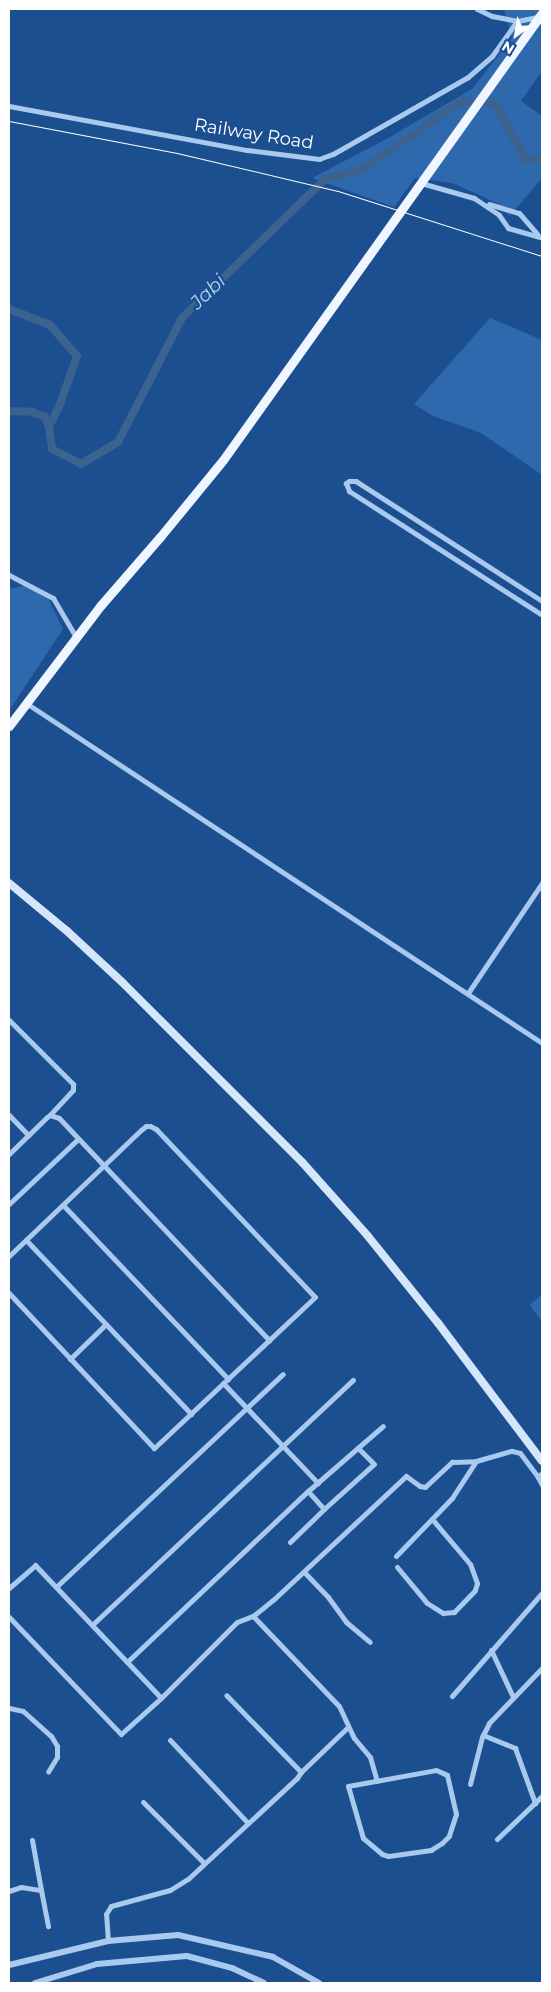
<!DOCTYPE html>
<html>
<head>
<meta charset="utf-8">
<style>
  body { margin:0 }
  #map { position:relative; width:551px; height:1992px; overflow:hidden; background:#1b4f8f; font-family:Montserrat,sans-serif }
  div>[style] { position:absolute }
  .green>* { inset:0; background:#2e69ad }
  .stream>* { height:1px; margin:-0.5px; padding:0 0.5px; transform-origin:0.5px; border-radius:0.5px; background:#3c6290 }
  .river>* { height:8px; margin:-4px; padding:0 4px; transform-origin:4px; border-radius:4px; background:#3c6290 }
  .minor>* { height:5px; margin:-2.5px; padding:0 2.5px; transform-origin:2.5px; border-radius:2.5px; background:#a9c9ee }
  .tertiary>* { height:6px; margin:-3px; padding:0 3px; transform-origin:3px; border-radius:3px; background:#a9c9ee }
  .secondary>* { height:8px; margin:-4px; padding:0 4px; transform-origin:4px; border-radius:4px; background:#d6e6fa }
  .primary>* { height:9px; margin:-4.5px; padding:0 4.5px; transform-origin:4.5px; border-radius:4.5px; background:#f0f6ff }
  .tram>* { height:1px; margin:-0.5px; padding:0 0.5px; transform-origin:0.5px; border-radius:0.5px; background:#fff }
  span { translate:-50% -50%; white-space:nowrap; text-align:center; line-height:1.15; -webkit-text-stroke:4.5px #1b4f8f; paint-order:stroke }
  .street-label { font-size:18px; color:#fff }
  .water-label { font-size:19px; color:#b5d3f5; font-style:italic }
  .frame { position:absolute; inset:0; border:10px solid #fff; pointer-events:none }
  .north { position:absolute; left:491px; top:10px; width:50px; height:50px; -webkit-text-stroke:4px #1b4f8f; paint-order:stroke; rotate:212deg; font-size:14px; font-weight:700; line-height:20px; text-align:center; color:#fff }
  .north::after { content:''; display:block; margin:auto; width:18px; height:22px; background:#fff; clip-path:polygon(50% 0,100% 100%,50% 72%,0 100%) }
</style>
</head>
<body>
<div id="map">
  <div class="green">
    <i style="clip-path:polygon(504px 9px,542px 9px,542px 71px,521px 101px,542px 116px,542px 178px,510px 216px,497px 203px,452px 183px,415px 178px,394px 207px,312px 178px,390px 137px,472px 89px,512px 38px)"></i>
    <i style="clip-path:polygon(490px 318px,542px 340px,542px 475px,481px 433px,433px 416px,414px 404px)"></i>
    <i style="clip-path:polygon(24px 586px,46px 594px,63px 629px,9px 711px,9px 589px)"></i>
    <i style="clip-path:polygon(542px 1294px,542px 1322px,530px 1305px)"></i>
  </div>
  <div class="stream">
    <i style="left:495px;top:104px;width:26px;rotate:-61deg"></i>
    <i style="left:508px;top:81px;width:51px;rotate:-48.2deg"></i>
  </div>
  <div class="river">
    <i style="left:9px;top:309px;width:44px;rotate:21.3deg"></i>
    <i style="left:50px;top:325px;width:41px;rotate:48.9deg"></i>
    <i style="left:77px;top:356px;width:54px;rotate:109.4deg"></i>
    <i style="left:59px;top:407px;width:22px;rotate:117deg"></i>
    <i style="left:49px;top:427px;width:22px;rotate:82deg"></i>
    <i style="left:52px;top:449px;width:33px;rotate:27deg"></i>
    <i style="left:81px;top:464px;width:43px;rotate:-30.7deg"></i>
    <i style="left:118px;top:442px;width:140px;rotate:-62.7deg"></i>
    <i style="left:182px;top:318px;width:199px;rotate:-44.2deg"></i>
    <i style="left:325px;top:179px;width:37px;rotate:-14deg"></i>
    <i style="left:361px;top:170px;width:122px;rotate:-34.3deg"></i>
    <i style="left:462px;top:101px;width:33px;rotate:5deg"></i>
    <i style="left:495px;top:104px;width:64px;rotate:61deg"></i>
    <i style="left:526px;top:160px;width:16px;rotate:-7deg"></i>
    <i style="left:9px;top:411px;width:23px;rotate:2deg"></i>
    <i style="left:32px;top:412px;width:14px;rotate:21deg"></i>
    <i style="left:45px;top:417px;width:11px;rotate:68deg"></i>
  </div>
  <div class="minor">
    <i style="left:477px;top:9px;width:17px;rotate:25deg"></i>
    <i style="left:492px;top:16px;width:25px;rotate:11deg"></i>
    <i style="left:9px;top:106px;width:242px;rotate:10.5deg"></i>
    <i style="left:247px;top:150px;width:73px;rotate:7.1deg"></i>
    <i style="left:319px;top:159px;width:15px;rotate:-20deg"></i>
    <i style="left:333px;top:154px;width:155px;rotate:-29.7deg"></i>
    <i style="left:468px;top:77px;width:32px;rotate:-41deg"></i>
    <i style="left:492px;top:56px;width:43px;rotate:-54.5deg"></i>
    <i style="left:517px;top:21px;width:21px;rotate:-11deg"></i>
    <i style="left:421px;top:183px;width:55px;rotate:15.8deg"></i>
    <i style="left:474px;top:198px;width:30px;rotate:34deg"></i>
    <i style="left:499px;top:215px;width:16px;rotate:55deg"></i>
    <i style="left:508px;top:228px;width:35px;rotate:16deg"></i>
    <i style="left:489px;top:204px;width:31px;rotate:17deg"></i>
    <i style="left:519px;top:213px;width:28px;rotate:49deg"></i>
    <i style="left:9px;top:575px;width:50px;rotate:27.6deg"></i>
    <i style="left:53px;top:598px;width:45px;rotate:59.5deg"></i>
    <i style="left:542px;top:601px;width:221px;rotate:-147.2deg"></i>
    <i style="left:356px;top:481px;width:7px;rotate:180deg"></i>
    <i style="left:349px;top:481px;width:4px;rotate:146deg"></i>
    <i style="left:346px;top:483px;width:9px;rotate:69deg"></i>
    <i style="left:349px;top:491px;width:229px;rotate:32.7deg"></i>
    <i style="left:26px;top:703px;width:618px;rotate:33.38deg"></i>
    <i style="left:468px;top:993px;width:133px;rotate:-56.1deg"></i>
    <i style="left:9px;top:1020px;width:91px;rotate:45deg"></i>
    <i style="left:73px;top:1084px;width:6px;rotate:90deg"></i>
    <i style="left:73px;top:1090px;width:34px;rotate:133deg"></i>
    <i style="left:9px;top:1115px;width:28px;rotate:46deg"></i>
    <i style="left:9px;top:1154px;width:53px;rotate:-44.2deg"></i>
    <i style="left:47px;top:1117px;width:4px;rotate:-34deg"></i>
    <i style="left:50px;top:1115px;width:9px;rotate:18deg"></i>
    <i style="left:59px;top:1118px;width:306px;rotate:46.6deg"></i>
    <i style="left:9px;top:1204px;width:95px;rotate:-43.3deg"></i>
    <i style="left:63px;top:1205px;width:240px;rotate:46.5deg"></i>
    <i style="left:26px;top:1240px;width:240px;rotate:46.5deg"></i>
    <i style="left:9px;top:1256px;width:182px;rotate:-43.7deg"></i>
    <i style="left:141px;top:1130px;width:6px;rotate:-39deg"></i>
    <i style="left:146px;top:1126px;width:4px"></i>
    <i style="left:150px;top:1126px;width:7px;rotate:27deg"></i>
    <i style="left:156px;top:1129px;width:231px;rotate:46.6deg"></i>
    <i style="left:315px;top:1297px;width:221px;rotate:136.8deg"></i>
    <i style="left:154px;top:1448px;width:212px;rotate:-133.1deg"></i>
    <i style="left:70px;top:1359px;width:50px;rotate:-44.2deg"></i>
    <i style="left:223px;top:1383px;width:138px;rotate:46.5deg"></i>
    <i style="left:542px;top:1473px;width:6px;rotate:135deg"></i>
    <i style="left:538px;top:1477px;width:9px;rotate:63deg"></i>
    <i style="left:324px;top:1509px;width:67px;rotate:-42deg"></i>
    <i style="left:374px;top:1464px;width:23px;rotate:-135deg"></i>
    <i style="left:290px;top:1542px;width:47px;rotate:-44.1deg"></i>
    <i style="left:324px;top:1509px;width:24px;rotate:-132deg"></i>
    <i style="left:396px;top:1556px;width:81px;rotate:-46deg"></i>
    <i style="left:452px;top:1498px;width:44px;rotate:-57deg"></i>
    <i style="left:397px;top:1567px;width:47px;rotate:50.2deg"></i>
    <i style="left:427px;top:1603px;width:19px;rotate:32deg"></i>
    <i style="left:443px;top:1613px;width:11px;rotate:-5deg"></i>
    <i style="left:454px;top:1612px;width:30px;rotate:-46deg"></i>
    <i style="left:475px;top:1590px;width:7px;rotate:-74deg"></i>
    <i style="left:477px;top:1583px;width:20px;rotate:-110deg"></i>
    <i style="left:470px;top:1564px;width:59px;rotate:-130.2deg"></i>
    <i style="left:304px;top:1572px;width:35px;rotate:46deg"></i>
    <i style="left:328px;top:1597px;width:31px;rotate:54deg"></i>
    <i style="left:346px;top:1622px;width:31px;rotate:40deg"></i>
    <i style="left:56px;top:1587px;width:311px;rotate:-43.2deg"></i>
    <i style="left:9px;top:1588px;width:35px;rotate:-41deg"></i>
    <i style="left:35px;top:1565px;width:183px;rotate:46.5deg"></i>
    <i style="left:253px;top:1616px;width:124px;rotate:46.3deg"></i>
    <i style="left:339px;top:1706px;width:35px;rotate:65deg"></i>
    <i style="left:354px;top:1738px;width:25px;rotate:50deg"></i>
    <i style="left:370px;top:1757px;width:25px;rotate:74deg"></i>
    <i style="left:9px;top:1617px;width:162px;rotate:46.3deg"></i>
    <i style="left:121px;top:1734px;width:54px;rotate:-42deg"></i>
    <i style="left:161px;top:1698px;width:107px;rotate:-45deg"></i>
    <i style="left:237px;top:1622px;width:17px;rotate:-21deg"></i>
    <i style="left:253px;top:1616px;width:26px;rotate:-39deg"></i>
    <i style="left:273px;top:1600px;width:182px;rotate:-43deg"></i>
    <i style="left:406px;top:1476px;width:17px;rotate:36deg"></i>
    <i style="left:420px;top:1486px;width:5px;rotate:11deg"></i>
    <i style="left:425px;top:1487px;width:37px;rotate:-43deg"></i>
    <i style="left:452px;top:1462px;width:24px;rotate:-2deg"></i>
    <i style="left:476px;top:1461px;width:37px;rotate:-16deg"></i>
    <i style="left:512px;top:1451px;width:8px;rotate:14deg"></i>
    <i style="left:520px;top:1453px;width:30px;rotate:53deg"></i>
    <i style="left:92px;top:1625px;width:358px;rotate:-43.2deg"></i>
    <i style="left:491px;top:1650px;width:52px;rotate:64.9deg"></i>
    <i style="left:127px;top:1662px;width:249px;rotate:-43.4deg"></i>
    <i style="left:308px;top:1491px;width:99px;rotate:-40.9deg"></i>
    <i style="left:452px;top:1696px;width:137px;rotate:-48.9deg"></i>
    <i style="left:9px;top:1708px;width:14px;rotate:12deg"></i>
    <i style="left:23px;top:1711px;width:38px;rotate:42deg"></i>
    <i style="left:51px;top:1736px;width:12px;rotate:59deg"></i>
    <i style="left:57px;top:1746px;width:11px;rotate:90deg"></i>
    <i style="left:57px;top:1757px;width:17px;rotate:121deg"></i>
    <i style="left:483px;top:1735px;width:35px;rotate:22deg"></i>
    <i style="left:515px;top:1748px;width:59px;rotate:70deg"></i>
    <i style="left:170px;top:1740px;width:114px;rotate:46.8deg"></i>
    <i style="left:436px;top:1770px;width:12px;rotate:24deg"></i>
    <i style="left:447px;top:1775px;width:40px;rotate:77deg"></i>
    <i style="left:456px;top:1814px;width:23px;rotate:108deg"></i>
    <i style="left:449px;top:1836px;width:10px;rotate:135deg"></i>
    <i style="left:442px;top:1843px;width:13px;rotate:148deg"></i>
    <i style="left:431px;top:1850px;width:43px;rotate:172.1deg"></i>
    <i style="left:388px;top:1856px;width:6px;rotate:-162deg"></i>
    <i style="left:382px;top:1854px;width:25px;rotate:-140deg"></i>
    <i style="left:363px;top:1838px;width:54px;rotate:-106.1deg"></i>
    <i style="left:348px;top:1786px;width:89px;rotate:-10.3deg"></i>
    <i style="left:301px;top:1772px;width:65px;rotate:-43.8deg"></i>
    <i style="left:470px;top:1784px;width:49px;rotate:-75.7deg"></i>
    <i style="left:482px;top:1737px;width:16px;rotate:-63deg"></i>
    <i style="left:489px;top:1723px;width:76px;rotate:-46.1deg"></i>
    <i style="left:143px;top:1802px;width:86px;rotate:45deg"></i>
    <i style="left:497px;top:1839px;width:62px;rotate:-43.7deg"></i>
    <i style="left:32px;top:1840px;width:51px;rotate:79.8deg"></i>
    <i style="left:9px;top:1891px;width:13px;rotate:-18deg"></i>
    <i style="left:21px;top:1887px;width:20px;rotate:9deg"></i>
    <i style="left:41px;top:1890px;width:37px;rotate:79deg"></i>
    <i style="left:108px;top:1941px;width:27px;rotate:-94deg"></i>
    <i style="left:106px;top:1914px;width:9px;rotate:-58deg"></i>
    <i style="left:111px;top:1906px;width:61px;rotate:-15.2deg"></i>
    <i style="left:170px;top:1890px;width:22px;rotate:-32deg"></i>
    <i style="left:189px;top:1878px;width:147px;rotate:-42.8deg"></i>
    <i style="left:297px;top:1778px;width:7px;rotate:-56deg"></i>
    <i style="left:301px;top:1772px;width:107px;rotate:-134.2deg"></i>
  </div>
  <div class="tertiary">
    <i style="left:9px;top:1965px;width:102px;rotate:-13.6deg"></i>
    <i style="left:108px;top:1941px;width:70px;rotate:-4.9deg"></i>
    <i style="left:178px;top:1935px;width:98px;rotate:13deg"></i>
    <i style="left:273px;top:1957px;width:53px;rotate:29.5deg"></i>
    <i style="left:35px;top:1983px;width:65px;rotate:-17deg"></i>
    <i style="left:97px;top:1964px;width:90px;rotate:-5.1deg"></i>
    <i style="left:187px;top:1956px;width:47px;rotate:14.9deg"></i>
    <i style="left:232px;top:1968px;width:35px;rotate:25deg"></i>
  </div>
  <div class="secondary">
    <i style="left:9px;top:883px;width:75px;rotate:39.6deg"></i>
    <i style="left:67px;top:931px;width:75px;rotate:42.8deg"></i>
    <i style="left:122px;top:982px;width:255px;rotate:45deg"></i>
    <i style="left:302px;top:1162px;width:98px;rotate:48.3deg"></i>
    <i style="left:367px;top:1235px;width:113px;rotate:51.1deg"></i>
    <i style="left:438px;top:1323px;width:173px;rotate:53deg"></i>
  </div>
  <div class="primary">
    <i style="left:9px;top:726px;width:152px;rotate:-52.8deg"></i>
    <i style="left:101px;top:605px;width:90px;rotate:-49.1deg"></i>
    <i style="left:160px;top:537px;width:99px;rotate:-50.7deg"></i>
    <i style="left:223px;top:460px;width:549px;rotate:-54.49deg"></i>
  </div>
  <div class="tram">
    <i style="left:9px;top:121px;width:171px;rotate:10.8deg"></i>
    <i style="left:177px;top:153px;width:165px;rotate:13.3deg"></i>
    <i style="left:338px;top:191px;width:214px;rotate:17.7deg"></i>
  </div>
  <div class="street-label">
    <span style="left:254px;top:134px;rotate:9deg">Railway Road</span>
  </div>
  <div class="water-label">
    <span style="left:208px;top:292px;rotate:-44deg">Jabi</span>
  </div>
  <div class="frame"></div>
  <div class="north">N</div>
</div>
</body>
</html>
